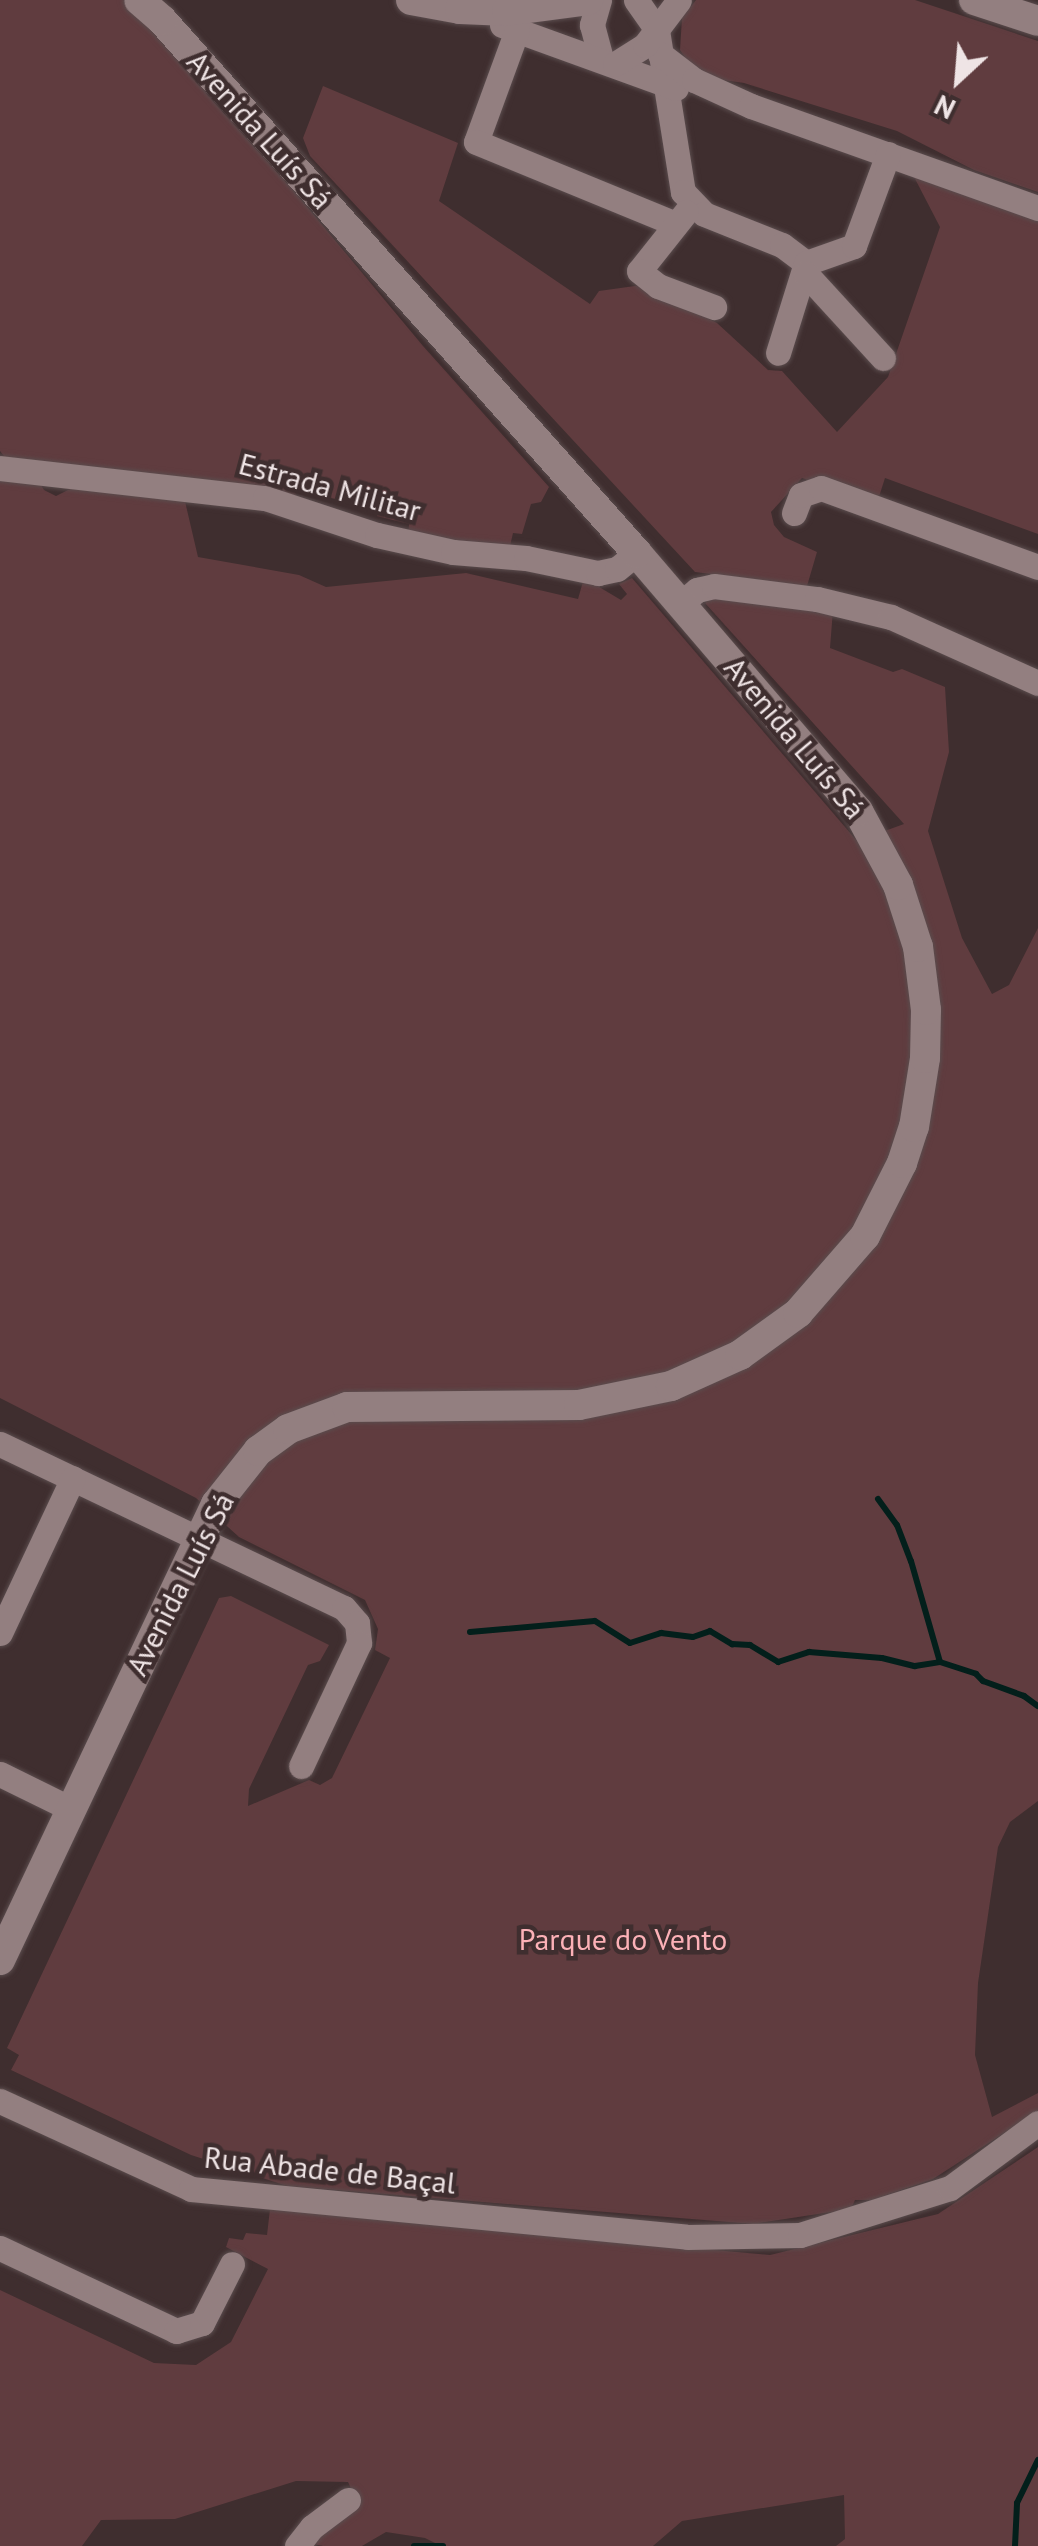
<!DOCTYPE html>
<html>
<head>
<meta charset="utf-8">
<style>
  body { margin:0 }
  #map { position:relative; width:1038px; height:2546px; overflow:hidden; background:#3f2e2f; font-family:"PT Sans",sans-serif }
  div>[style] { position:absolute }
  .green>* { inset:0; background:#603c3f }
  .stream>* { height:6px; margin:-3px; padding:0 3px; transform-origin:3px; border-radius:3px; background:#031f1b }
  .roads { filter:drop-shadow(0 0 2px #5a4c4d) drop-shadow(0 0 2px #5a4c4d) }
  .minor>* { height:25px; margin:-12.5px; padding:0 12.5px; transform-origin:12.5px; border-radius:12.5px; background:#937f80 }
  .tertiary>* { height:30px; margin:-15px; padding:0 15px; transform-origin:15px; border-radius:15px; background:#937f80 }
  span { translate:-50% -50%; white-space:nowrap; text-align:center; line-height:1.15; -webkit-text-stroke:9px #3f2e2f; paint-order:stroke }
  .street-label { font-size:30px; color:#efe4e5 }
  .park-label { font-size:30px; color:#fcb1b7 }
  .north { position:absolute; left:908px; top:30px; width:100px; height:100px; -webkit-text-stroke:8px #3f2e2f; paint-order:stroke; rotate:206deg; font-size:28px; font-weight:700; line-height:40px; text-align:center; color:#efe4e5 }
  .north::after { content:''; display:block; margin:auto; width:35px; height:45px; background:#efe4e5; clip-path:polygon(50% 0,100% 100%,50% 72%,0 100%) }
</style>
</head>
<body>
<div id="map">
  <div class="green">
    <i style="clip-path:polygon(0 0,135px 0,423px 346px,549px 487px,541px 502px,531px 504px,522px 534px,513px 533px,510px 546px,408px 535px,409px 524px,377px 516px,380px 499px,347px 493px,344px 501px,297px 490px,294px 498px,7px 460px,0 451px)"></i>
    <i style="clip-path:polygon(696px 0,915px 0,1038px 41px,1038px 192px,974px 170px,897px 131px,744px 83px,709px 78px,690px 65px,680px 50px,682px 18px)"></i>
    <i style="clip-path:polygon(323px 86px,458px 143px,439px 201px,590px 304px,599px 291px,642px 285px,717px 323px,768px 370px,782px 371px,837px 432px,888px 377px,940px 227px,912px 173px,1038px 220px,1038px 534px,885px 478px,877px 503px,802px 478px,771px 512px,774px 525px,784px 537px,817px 552px,807px 586px,695px 572px,310px 156px,303px 138px)"></i>
    <i style="clip-path:polygon(0 480px,38px 480px,44px 490px,56px 496px,70px 489px,184px 497px,198px 557px,299px 575px,326px 587px,466px 573px,578px 599px,584px 578px,621px 600px,627px 594px,619px 584px,632px 578px,857px 841px,904px 824px,705px 603px,714px 594px,833px 610px,830px 648px,893px 672px,902px 669px,945px 687px,949px 752px,928px 831px,962px 938px,992px 994px,1009px 985px,1038px 928px,1038px 1801px,1010px 1822px,998px 1847px,978px 1983px,975px 2055px,992px 2117px,1038px 2093px,1038px 2111px,933px 2179px,872px 2200px,855px 2200px,851px 2209px,753px 2224px,287px 2186px,191px 2155px,11px 2070px,19px 2055px,7px 2048px,219px 1598px,231px 1596px,329px 1645px,320px 1661px,308px 1665px,249px 1789px,248px 1806px,309px 1780px,320px 1785px,332px 1778px,390px 1658px,375px 1650px,378px 1629px,365px 1600px,239px 1537px,196px 1498px,0 1398px)"></i>
    <i style="clip-path:polygon(1038px 2147px,1038px 2546px,836px 2546px,845px 2539px,844px 2495px,682px 2521px,653px 2546px,441px 2546px,425px 2538px,386px 2532px,362px 2546px,323px 2546px,313px 2544px,357px 2502px,348px 2482px,296px 2481px,175px 2519px,101px 2520px,82px 2546px,0 2546px,0 2290px,154px 2363px,196px 2365px,231px 2342px,268px 2269px,226px 2247px,229px 2238px,243px 2240px,246px 2233px,267px 2235px,270px 2209px,770px 2255px,938px 2214px)"></i>
  </div>
  <div class="stream">
    <i style="left:878px;top:1499px;width:32px;rotate:54deg"></i>
    <i style="left:897px;top:1525px;width:39px;rotate:69deg"></i>
    <i style="left:911px;top:1561px;width:105px;rotate:74deg"></i>
    <i style="left:470px;top:1632px;width:125px;rotate:-5deg"></i>
    <i style="left:595px;top:1621px;width:41px;rotate:32.2deg"></i>
    <i style="left:630px;top:1643px;width:33px;rotate:-18deg"></i>
    <i style="left:661px;top:1633px;width:32px;rotate:7deg"></i>
    <i style="left:693px;top:1637px;width:18px;rotate:-19deg"></i>
    <i style="left:710px;top:1631px;width:26px;rotate:31deg"></i>
    <i style="left:732px;top:1644px;width:18px;rotate:3deg"></i>
    <i style="left:750px;top:1645px;width:33px;rotate:31deg"></i>
    <i style="left:778px;top:1662px;width:33px;rotate:-18deg"></i>
    <i style="left:809px;top:1652px;width:73px;rotate:4.7deg"></i>
    <i style="left:882px;top:1658px;width:34px;rotate:14deg"></i>
    <i style="left:915px;top:1666px;width:25px;rotate:-9deg"></i>
    <i style="left:940px;top:1662px;width:38px;rotate:18deg"></i>
    <i style="left:976px;top:1674px;width:10px;rotate:45deg"></i>
    <i style="left:983px;top:1681px;width:44px;rotate:20.1deg"></i>
    <i style="left:1024px;top:1696px;width:17px;rotate:36deg"></i>
    <i style="left:414px;top:2546px;width:29px"></i>
    <i style="left:1015px;top:2546px;width:43px;rotate:-87.3deg"></i>
    <i style="left:1017px;top:2503px;width:48px;rotate:-64deg"></i>
  </div>
  <div class="roads">
    <div class="minor">
      <i style="left:599px;top:0;width:26px;rotate:106deg"></i>
      <i style="left:592px;top:25px;width:35px;rotate:75deg"></i>
      <i style="left:636px;top:0;width:37px;rotate:55deg"></i>
      <i style="left:657px;top:30px;width:164px;rotate:80.9deg"></i>
      <i style="left:683px;top:192px;width:30px;rotate:46deg"></i>
      <i style="left:704px;top:214px;width:84px;rotate:21.7deg"></i>
      <i style="left:782px;top:245px;width:30px;rotate:37deg"></i>
      <i style="left:806px;top:263px;width:94px;rotate:107.3deg"></i>
      <i style="left:502px;top:25px;width:185px;rotate:19.9deg"></i>
      <i style="left:517px;top:30px;width:119px;rotate:110.1deg"></i>
      <i style="left:476px;top:142px;width:216px;rotate:22.3deg"></i>
      <i style="left:660px;top:54px;width:43px;rotate:37.4deg"></i>
      <i style="left:694px;top:80px;width:63px;rotate:24.5deg"></i>
      <i style="left:751px;top:106px;width:305px;rotate:19.6deg"></i>
      <i style="left:615px;top:64px;width:36px;rotate:-32deg"></i>
      <i style="left:645px;top:45px;width:56px;rotate:-52.9deg"></i>
      <i style="left:686px;top:212px;width:75px;rotate:128.5deg"></i>
      <i style="left:639px;top:271px;width:24px;rotate:38deg"></i>
      <i style="left:658px;top:286px;width:60px;rotate:20.6deg"></i>
      <i style="left:806px;top:263px;width:51px;rotate:-19.5deg"></i>
      <i style="left:854px;top:246px;width:98px;rotate:-69.7deg"></i>
      <i style="left:806px;top:274px;width:114px;rotate:47.5deg"></i>
      <i style="left:0;top:468px;width:267px;rotate:6.5deg"></i>
      <i style="left:265px;top:498px;width:118px;rotate:18.3deg"></i>
      <i style="left:377px;top:535px;width:78px;rotate:12.6deg"></i>
      <i style="left:453px;top:552px;width:73px;rotate:4.7deg"></i>
      <i style="left:526px;top:558px;width:74px;rotate:11.8deg"></i>
      <i style="left:598px;top:573px;width:19px;rotate:-12deg"></i>
      <i style="left:617px;top:569px;width:26px;rotate:-39deg"></i>
      <i style="left:794px;top:513px;width:19px;rotate:-69deg"></i>
      <i style="left:801px;top:495px;width:21px;rotate:-19deg"></i>
      <i style="left:821px;top:488px;width:231px;rotate:20deg"></i>
      <i style="left:681px;top:603px;width:21px;rotate:-39deg"></i>
      <i style="left:697px;top:590px;width:17px;rotate:-13deg"></i>
      <i style="left:714px;top:586px;width:104px;rotate:7.2deg"></i>
      <i style="left:817px;top:599px;width:76px;rotate:13.7deg"></i>
      <i style="left:891px;top:617px;width:161px;rotate:24.2deg"></i>
      <i style="left:0;top:1444px;width:381px;rotate:25.5deg"></i>
      <i style="left:344px;top:1608px;width:20px;rotate:49deg"></i>
      <i style="left:357px;top:1623px;width:20px;rotate:84deg"></i>
      <i style="left:359px;top:1643px;width:136px;rotate:115.2deg"></i>
      <i style="left:0;top:1633px;width:171px;rotate:-64.8deg"></i>
      <i style="left:0;top:1774px;width:79px;rotate:26.2deg"></i>
      <i style="left:0;top:2101px;width:210px;rotate:24.7deg"></i>
      <i style="left:191px;top:2189px;width:499px;rotate:5.5deg"></i>
      <i style="left:688px;top:2237px;width:112px;rotate:-1deg"></i>
      <i style="left:800px;top:2235px;width:157px;rotate:-17.4deg"></i>
      <i style="left:950px;top:2188px;width:109px;rotate:-36.5deg"></i>
      <i style="left:0;top:2248px;width:195px;rotate:25.2deg"></i>
      <i style="left:176px;top:2331px;width:27px;rotate:-17deg"></i>
      <i style="left:202px;top:2323px;width:66px;rotate:-63deg"></i>
      <i style="left:297px;top:2546px;width:24px;rotate:-52deg"></i>
      <i style="left:312px;top:2527px;width:45px;rotate:-36.9deg"></i>
    </div>
    <div class="tertiary">
      <i style="left:411px;top:0;width:50px;rotate:10.4deg"></i>
      <i style="left:460px;top:9px;width:47px;rotate:2.4deg"></i>
      <i style="left:507px;top:11px;width:82px;rotate:-7.7deg"></i>
      <i style="left:974px;top:0;width:67px;rotate:18.2deg"></i>
      <i style="left:0;top:1960px;width:505px;rotate:-64.65deg"></i>
      <i style="left:216px;top:1504px;width:68px;rotate:-51.6deg"></i>
      <i style="left:258px;top:1451px;width:37px;rotate:-36deg"></i>
      <i style="left:288px;top:1429px;width:63px;rotate:-20.4deg"></i>
      <i style="left:347px;top:1407px;width:232px;rotate:-0.5deg"></i>
      <i style="left:579px;top:1405px;width:94px;rotate:-11.7deg"></i>
      <i style="left:671px;top:1386px;width:76px;rotate:-24.2deg"></i>
      <i style="left:740px;top:1355px;width:72px;rotate:-35.9deg"></i>
      <i style="left:798px;top:1313px;width:102px;rotate:-49deg"></i>
      <i style="left:865px;top:1236px;width:82px;rotate:-63.1deg"></i>
      <i style="left:902px;top:1163px;width:38px;rotate:-72deg"></i>
      <i style="left:914px;top:1127px;width:70px;rotate:-80.9deg"></i>
      <i style="left:925px;top:1058px;width:48px;rotate:-88.8deg"></i>
      <i style="left:926px;top:1010px;width:64px;rotate:-97.2deg"></i>
      <i style="left:918px;top:947px;width:65px;rotate:-107.9deg"></i>
      <i style="left:898px;top:885px;width:84px;rotate:-118.4deg"></i>
      <i style="left:858px;top:811px;width:340px;rotate:-130.6deg"></i>
      <i style="left:637px;top:553px;width:714px;rotate:-131.71deg"></i>
      <i style="left:162px;top:20px;width:30px;rotate:-139deg"></i>
    </div>
  </div>
  <div class="street-label">
    <span style="left:260px;top:130px;rotate:48deg">Avenida Luís Sá</span>
    <span style="left:330px;top:487px;rotate:15deg">Estrada Militar</span>
    <span style="left:795px;top:738px;rotate:50deg">Avenida Luís Sá</span>
    <span style="left:180px;top:1584px;rotate:-63deg">Avenida Luís Sá</span>
    <span style="left:330px;top:2170px;rotate:6deg">Rua Abade de Baçal</span>
  </div>
  <div class="park-label">
    <span style="left:623px;top:1939px">Parque do Vento</span>
  </div>
  <div class="north">N</div>
</div>
</body>
</html>
